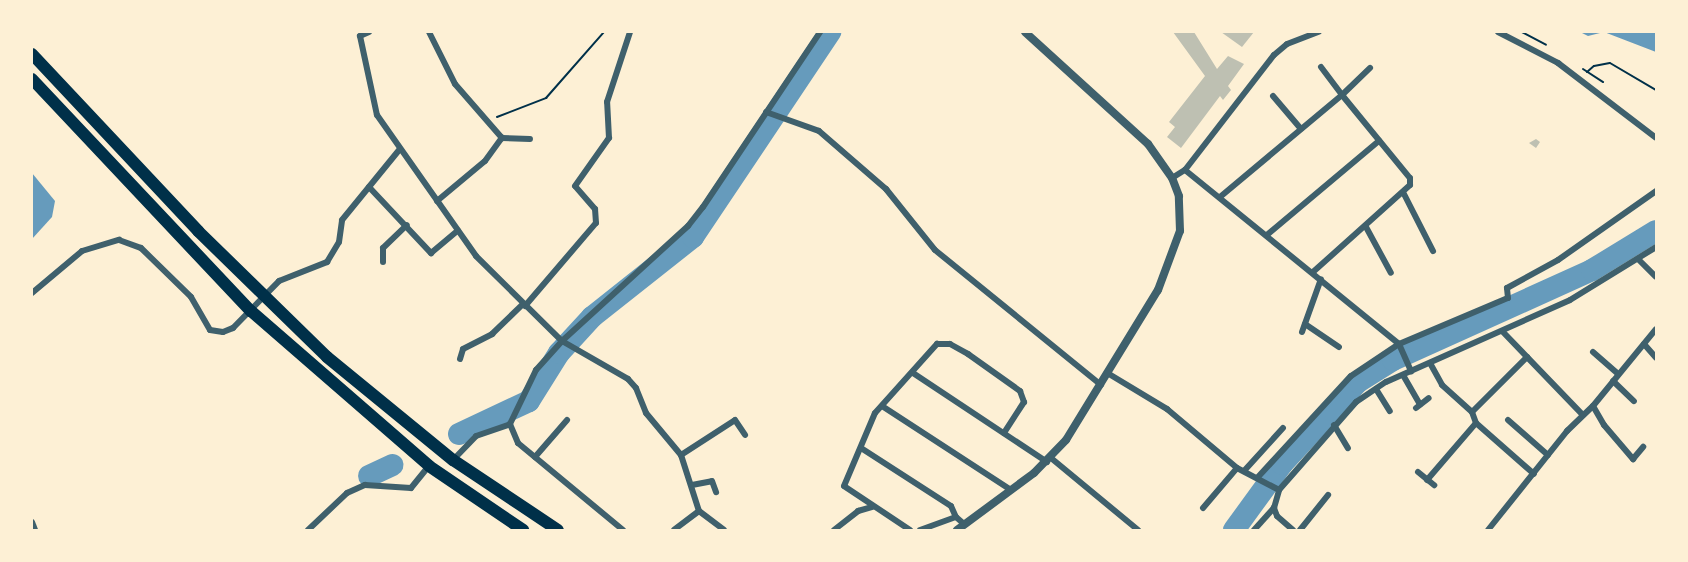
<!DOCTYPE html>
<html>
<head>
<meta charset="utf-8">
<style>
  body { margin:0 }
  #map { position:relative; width:1688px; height:562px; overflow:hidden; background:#fdf0d5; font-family:Signika,sans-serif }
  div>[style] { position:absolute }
  .water>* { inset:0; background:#669bbc }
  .river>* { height:22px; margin:-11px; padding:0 11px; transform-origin:11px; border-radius:11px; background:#669bbc }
  .building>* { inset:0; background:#bec0b2 }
  .path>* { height:2px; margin:-1px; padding:0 1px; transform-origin:1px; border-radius:1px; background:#003049 }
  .minor>* { height:6px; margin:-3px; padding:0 3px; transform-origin:3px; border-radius:3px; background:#3f606c }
  .tertiary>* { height:8px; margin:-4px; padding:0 4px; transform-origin:4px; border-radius:4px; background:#3f606c }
  .trunk>* { height:12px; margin:-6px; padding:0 6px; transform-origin:6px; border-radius:6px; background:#003049 }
  span { translate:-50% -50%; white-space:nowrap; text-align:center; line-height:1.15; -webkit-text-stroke:5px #fdf0d5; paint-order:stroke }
  .frame { position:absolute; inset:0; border:33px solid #fdf0d5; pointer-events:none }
</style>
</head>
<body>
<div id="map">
  <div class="water">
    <i style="clip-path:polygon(1580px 32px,1656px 32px,1656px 52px,1604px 32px,1588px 36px)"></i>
    <i style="clip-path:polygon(32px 173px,55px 201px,52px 217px,32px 239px)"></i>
  </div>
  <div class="river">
    <i style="left:459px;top:434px;width:77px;rotate:-25.2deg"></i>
    <i style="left:529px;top:401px;width:57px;rotate:-58deg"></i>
    <i style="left:559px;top:353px;width:49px;rotate:-47.5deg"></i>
    <i style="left:592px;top:317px;width:129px;rotate:-38.4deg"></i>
    <i style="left:693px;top:237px;width:247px;rotate:-56.2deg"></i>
    <i style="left:369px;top:476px;width:26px;rotate:-25deg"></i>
    <i style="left:1234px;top:530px;width:82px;rotate:-54deg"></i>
    <i style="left:1282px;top:464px;width:112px;rotate:-47.2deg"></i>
    <i style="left:1358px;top:382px;width:41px;rotate:-32.2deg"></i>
    <i style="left:1393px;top:360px;width:218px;rotate:-24.3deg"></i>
    <i style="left:1592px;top:270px;width:75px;rotate:-31.4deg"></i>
  </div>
  <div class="building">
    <i style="clip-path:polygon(1173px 32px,1194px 32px,1217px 69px,1228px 56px,1244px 64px,1228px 86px,1231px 90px,1223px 100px,1220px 96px,1181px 148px,1167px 137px,1175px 127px,1169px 122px,1205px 76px)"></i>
    <i style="clip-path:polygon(1221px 32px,1254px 32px,1242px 47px)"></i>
    <i style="clip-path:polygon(1536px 139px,1540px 142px,1536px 148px,1529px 143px)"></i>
  </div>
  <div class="path">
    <i style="left:1522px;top:32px;width:27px;rotate:28deg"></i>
    <i style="left:1583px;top:69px;width:24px;rotate:33deg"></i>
    <i style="left:1587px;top:72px;width:9px;rotate:-41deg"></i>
    <i style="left:1594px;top:66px;width:16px;rotate:-11deg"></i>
    <i style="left:1610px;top:63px;width:53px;rotate:30.4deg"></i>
    <i style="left:497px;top:117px;width:53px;rotate:-21.2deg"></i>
    <i style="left:546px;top:98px;width:88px;rotate:-48.7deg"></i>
  </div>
  <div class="minor">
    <i style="left:369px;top:32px;width:10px;rotate:156deg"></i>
    <i style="left:360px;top:36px;width:81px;rotate:77.9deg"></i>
    <i style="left:377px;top:115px;width:172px;rotate:54.9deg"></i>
    <i style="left:476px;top:256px;width:121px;rotate:44.7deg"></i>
    <i style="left:562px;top:341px;width:76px;rotate:29.9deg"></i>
    <i style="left:628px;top:379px;width:12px;rotate:48deg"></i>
    <i style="left:636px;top:388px;width:27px;rotate:68deg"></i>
    <i style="left:646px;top:413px;width:55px;rotate:50.2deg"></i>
    <i style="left:681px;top:455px;width:59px;rotate:72.2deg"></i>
    <i style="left:699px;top:511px;width:31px;rotate:143deg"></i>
    <i style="left:429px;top:32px;width:58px;rotate:63.4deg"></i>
    <i style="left:455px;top:84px;width:72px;rotate:49deg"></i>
    <i style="left:1498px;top:32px;width:68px;rotate:27.3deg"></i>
    <i style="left:1558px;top:63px;width:123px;rotate:37.4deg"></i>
    <i style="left:1321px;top:67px;width:35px;rotate:53deg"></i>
    <i style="left:1342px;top:95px;width:39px;rotate:-44deg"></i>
    <i style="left:1273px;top:96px;width:43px;rotate:49.7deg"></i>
    <i style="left:766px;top:112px;width:56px;rotate:19.7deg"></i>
    <i style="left:819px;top:131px;width:89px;rotate:40.9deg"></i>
    <i style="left:886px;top:189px;width:78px;rotate:51.2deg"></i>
    <i style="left:935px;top:250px;width:214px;rotate:39.1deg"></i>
    <i style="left:1185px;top:170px;width:276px;rotate:39.1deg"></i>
    <i style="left:1399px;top:344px;width:30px;rotate:66deg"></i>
    <i style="left:1172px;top:178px;width:15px;rotate:-32deg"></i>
    <i style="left:1185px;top:170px;width:145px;rotate:-52.3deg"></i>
    <i style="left:1274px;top:55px;width:17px;rotate:-40deg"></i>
    <i style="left:1287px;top:44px;width:34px;rotate:-21deg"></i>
    <i style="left:369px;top:187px;width:91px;rotate:46.8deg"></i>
    <i style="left:431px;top:253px;width:35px;rotate:-40deg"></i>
    <i style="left:1404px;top:194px;width:64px;rotate:63deg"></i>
    <i style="left:1220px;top:197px;width:159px;rotate:-39.9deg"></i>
    <i style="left:1342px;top:95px;width:107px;rotate:50.7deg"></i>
    <i style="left:1410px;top:178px;width:7px;rotate:90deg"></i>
    <i style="left:1410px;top:185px;width:130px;rotate:138.1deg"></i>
    <i style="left:437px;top:201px;width:62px;rotate:-39.8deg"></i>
    <i style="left:485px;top:161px;width:29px;rotate:-54deg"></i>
    <i style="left:502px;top:138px;width:28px;rotate:2deg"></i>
    <i style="left:1366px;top:227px;width:52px;rotate:61.5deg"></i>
    <i style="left:1268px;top:234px;width:145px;rotate:-40deg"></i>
    <i style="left:1638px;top:259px;width:25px;rotate:45deg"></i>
    <i style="left:383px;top:262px;width:14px;rotate:-90deg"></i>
    <i style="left:383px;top:248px;width:33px;rotate:-44deg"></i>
    <i style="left:32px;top:293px;width:65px;rotate:-40deg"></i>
    <i style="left:82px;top:251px;width:39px;rotate:-17deg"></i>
    <i style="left:119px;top:240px;width:23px;rotate:20deg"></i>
    <i style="left:141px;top:248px;width:70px;rotate:44.4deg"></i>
    <i style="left:191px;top:297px;width:38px;rotate:60deg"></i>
    <i style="left:210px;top:330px;width:13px;rotate:9deg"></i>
    <i style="left:223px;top:332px;width:11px;rotate:-22deg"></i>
    <i style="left:233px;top:328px;width:66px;rotate:-45.6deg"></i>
    <i style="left:279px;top:281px;width:52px;rotate:-21.6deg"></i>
    <i style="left:327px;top:262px;width:23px;rotate:-59deg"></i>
    <i style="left:339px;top:242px;width:22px;rotate:-82deg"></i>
    <i style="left:342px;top:220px;width:90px;rotate:-50.8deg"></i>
    <i style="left:525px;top:306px;width:109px;rotate:-49.5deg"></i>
    <i style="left:596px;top:223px;width:14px;rotate:-94deg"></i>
    <i style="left:595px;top:209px;width:30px;rotate:-131deg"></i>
    <i style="left:575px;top:186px;width:59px;rotate:-54.7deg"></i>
    <i style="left:609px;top:138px;width:36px;rotate:-93deg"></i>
    <i style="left:607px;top:102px;width:74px;rotate:-71.8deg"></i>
    <i style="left:1305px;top:324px;width:41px;rotate:34.1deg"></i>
    <i style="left:1302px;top:332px;width:56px;rotate:-70.3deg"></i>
    <i style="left:1503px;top:332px;width:115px;rotate:46.1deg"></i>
    <i style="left:1644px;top:344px;width:18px;rotate:49deg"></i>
    <i style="left:1593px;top:352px;width:33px;rotate:41deg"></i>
    <i style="left:460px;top:359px;width:10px;rotate:-73deg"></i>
    <i style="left:463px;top:349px;width:33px;rotate:-27deg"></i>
    <i style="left:492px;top:334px;width:43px;rotate:-44.1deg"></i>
    <i style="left:1430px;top:363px;width:25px;rotate:61deg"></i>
    <i style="left:1442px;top:385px;width:40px;rotate:42deg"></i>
    <i style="left:913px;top:373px;width:161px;rotate:33.6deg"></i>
    <i style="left:1109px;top:374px;width:68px;rotate:31.1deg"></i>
    <i style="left:1167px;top:409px;width:92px;rotate:40.1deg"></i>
    <i style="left:1237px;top:468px;width:47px;rotate:27.6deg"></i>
    <i style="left:1403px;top:375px;width:34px;rotate:60deg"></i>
    <i style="left:1613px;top:381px;width:29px;rotate:44deg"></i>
    <i style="left:1376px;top:389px;width:26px;rotate:58deg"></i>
    <i style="left:882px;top:406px;width:154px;rotate:33.1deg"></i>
    <i style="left:1593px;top:406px;width:22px;rotate:60deg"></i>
    <i style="left:1604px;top:425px;width:45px;rotate:49.5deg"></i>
    <i style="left:1633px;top:459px;width:16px;rotate:-50deg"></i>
    <i style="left:1416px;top:408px;width:16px;rotate:-38deg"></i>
    <i style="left:1508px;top:420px;width:53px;rotate:41.2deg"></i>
    <i style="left:1476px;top:423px;width:77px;rotate:41.3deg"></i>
    <i style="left:1334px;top:425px;width:27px;rotate:59deg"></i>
    <i style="left:861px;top:448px;width:107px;rotate:32.8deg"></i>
    <i style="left:951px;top:506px;width:12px;rotate:66deg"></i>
    <i style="left:681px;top:455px;width:64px;rotate:-32.9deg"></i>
    <i style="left:735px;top:420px;width:18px;rotate:56deg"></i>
    <i style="left:535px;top:457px;width:49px;rotate:-49.1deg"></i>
    <i style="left:1051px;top:458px;width:113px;rotate:39.6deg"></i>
    <i style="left:453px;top:460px;width:33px;rotate:-46deg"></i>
    <i style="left:476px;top:436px;width:36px;rotate:-19deg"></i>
    <i style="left:1244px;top:471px;width:58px;rotate:-47.8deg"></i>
    <i style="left:1418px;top:472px;width:21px;rotate:39deg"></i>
    <i style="left:1258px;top:477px;width:137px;rotate:-47.4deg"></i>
    <i style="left:1351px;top:376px;width:58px;rotate:-33.7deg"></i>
    <i style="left:1399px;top:344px;width:118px;rotate:-22.9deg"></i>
    <i style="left:1508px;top:298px;width:10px;rotate:-96deg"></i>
    <i style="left:1507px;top:288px;width:58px;rotate:-28.8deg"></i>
    <i style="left:1558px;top:260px;width:120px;rotate:-35.1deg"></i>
    <i style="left:1427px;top:480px;width:75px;rotate:-49.3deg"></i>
    <i style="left:1476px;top:423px;width:12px;rotate:-110deg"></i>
    <i style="left:1472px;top:412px;width:78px;rotate:-45deg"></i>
    <i style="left:692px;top:485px;width:20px;rotate:-11deg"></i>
    <i style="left:712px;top:481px;width:12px;rotate:70deg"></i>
    <i style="left:1203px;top:508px;width:52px;rotate:-49.6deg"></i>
    <i style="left:699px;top:511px;width:31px;rotate:37deg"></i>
    <i style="left:32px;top:522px;width:9px;rotate:69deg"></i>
    <i style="left:308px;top:530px;width:54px;rotate:-43.5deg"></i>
    <i style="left:347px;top:493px;width:20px;rotate:-24deg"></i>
    <i style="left:365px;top:485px;width:46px;rotate:3.7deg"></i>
    <i style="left:411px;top:488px;width:28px;rotate:-51deg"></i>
    <i style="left:623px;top:530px;width:136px;rotate:-140.4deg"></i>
    <i style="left:518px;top:443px;width:21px;rotate:-113deg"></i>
    <i style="left:510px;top:424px;width:60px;rotate:-64.3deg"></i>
    <i style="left:536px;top:370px;width:39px;rotate:-48deg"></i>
    <i style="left:562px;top:341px;width:171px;rotate:-42.4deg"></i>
    <i style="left:688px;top:226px;width:24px;rotate:-52deg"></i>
    <i style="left:703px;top:207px;width:211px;rotate:-56.2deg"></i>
    <i style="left:834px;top:530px;width:31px;rotate:-38deg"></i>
    <i style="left:858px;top:511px;width:15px;rotate:-16deg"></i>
    <i style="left:910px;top:530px;width:79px;rotate:-146.3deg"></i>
    <i style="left:844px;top:486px;width:79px;rotate:-67deg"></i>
    <i style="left:875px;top:413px;width:93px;rotate:-48.1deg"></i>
    <i style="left:937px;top:344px;width:13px"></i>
    <i style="left:950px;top:344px;width:21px;rotate:29deg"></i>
    <i style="left:968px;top:354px;width:64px;rotate:35.4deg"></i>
    <i style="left:1020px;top:391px;width:12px;rotate:70deg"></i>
    <i style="left:1024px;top:402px;width:37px;rotate:123deg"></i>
    <i style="left:920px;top:530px;width:38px;rotate:-20deg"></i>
    <i style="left:956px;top:517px;width:11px;rotate:41deg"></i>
    <i style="left:1254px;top:530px;width:30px;rotate:-48deg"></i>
    <i style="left:1293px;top:530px;width:21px;rotate:-139deg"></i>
    <i style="left:1277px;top:516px;width:9px;rotate:-111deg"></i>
    <i style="left:1274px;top:508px;width:19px;rotate:-74deg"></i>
    <i style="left:1279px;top:490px;width:117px;rotate:-48.8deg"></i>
    <i style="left:1356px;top:402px;width:36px;rotate:-34deg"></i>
    <i style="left:1386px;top:382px;width:201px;rotate:-24deg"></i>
    <i style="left:1570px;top:300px;width:101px;rotate:-31.6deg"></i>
    <i style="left:1300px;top:530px;width:45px;rotate:-51.3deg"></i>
    <i style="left:1488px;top:530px;width:127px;rotate:-51.4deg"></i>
    <i style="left:1567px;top:431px;width:36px;rotate:-44deg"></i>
    <i style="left:1593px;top:406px;width:99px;rotate:-50.7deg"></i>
  </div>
  <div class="tertiary">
    <i style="left:957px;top:530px;width:96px;rotate:-36.5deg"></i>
    <i style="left:1034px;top:473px;width:46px;rotate:-45.9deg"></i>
    <i style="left:1066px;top:440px;width:176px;rotate:-58.5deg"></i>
    <i style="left:1158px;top:290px;width:63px;rotate:-69.6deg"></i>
    <i style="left:1180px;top:231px;width:35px;rotate:-92deg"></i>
    <i style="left:1179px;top:196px;width:19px;rotate:-111deg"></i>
    <i style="left:1172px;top:178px;width:42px;rotate:-125.2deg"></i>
    <i style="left:1148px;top:144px;width:166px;rotate:-137.7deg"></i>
  </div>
  <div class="trunk">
    <i style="left:32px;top:54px;width:243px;rotate:46.8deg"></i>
    <i style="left:198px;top:231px;width:180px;rotate:44.3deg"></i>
    <i style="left:327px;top:357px;width:163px;rotate:39.3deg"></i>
    <i style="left:453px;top:460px;width:126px;rotate:33.7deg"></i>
    <i style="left:32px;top:79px;width:319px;rotate:46.7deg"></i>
    <i style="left:251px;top:311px;width:236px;rotate:41deg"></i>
    <i style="left:429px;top:466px;width:114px;rotate:34.2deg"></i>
  </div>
  <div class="frame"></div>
</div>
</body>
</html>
